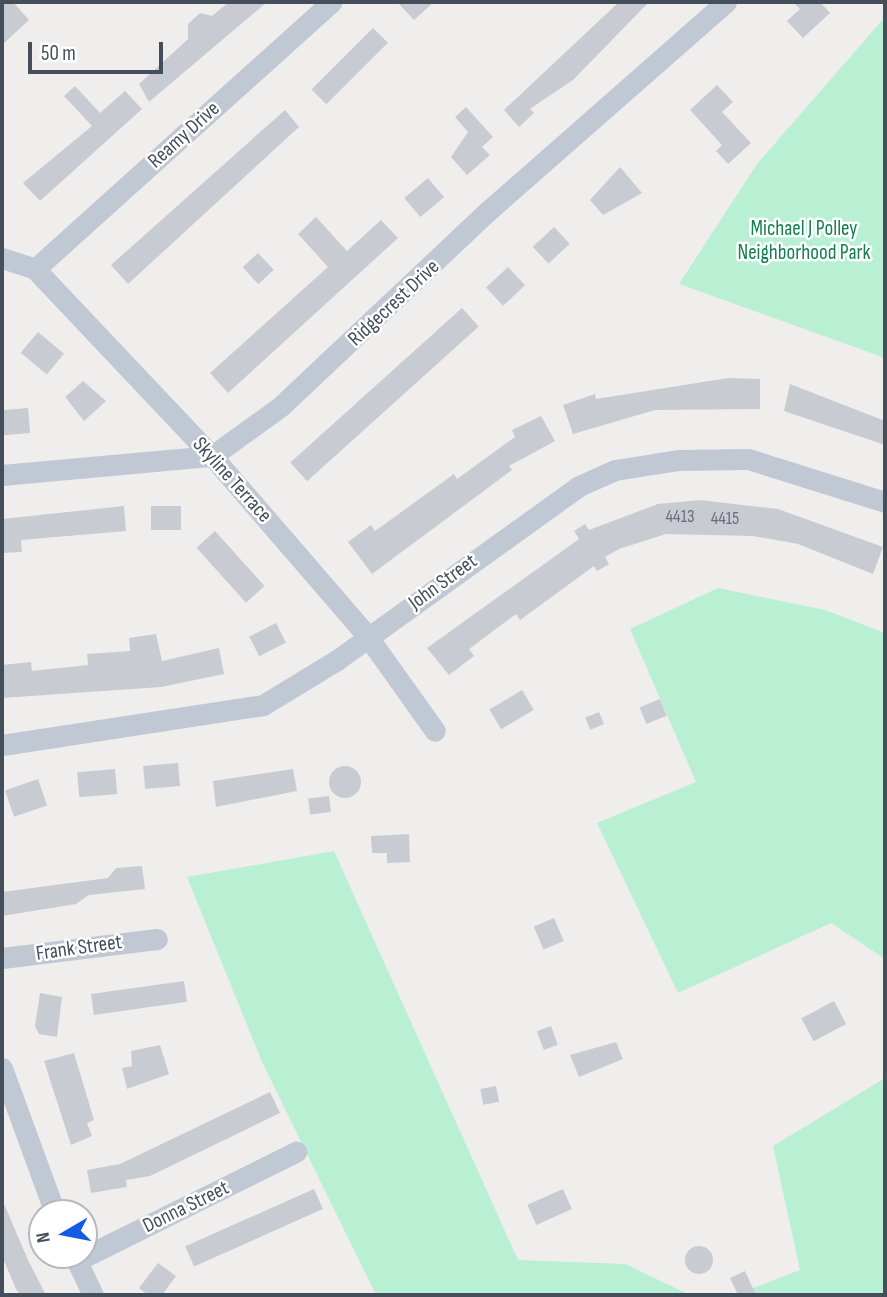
<!DOCTYPE html>
<html>
<head>
<meta charset="utf-8">
<style>
  body { margin:0 }
  #map { position:relative; width:887px; height:1297px; overflow:hidden; background:#f0eded; font-family:"Sofia Sans Condensed",sans-serif }
  div>[style] { position:absolute }
  .green>* { inset:0; background:#b9f0d3 }
  .building>* { inset:0; background:#c9cbd3; transform-origin:0 0 }
  .round { border-radius:50% }
  .minor>* { height:21px; margin:-10.5px; padding:0 10.5px; transform-origin:10.5px; border-radius:10.5px; background:#c0c8d3 }
  span { translate:-50% -50%; white-space:nowrap; text-align:center; line-height:1.15; -webkit-text-stroke:5px #fff; paint-order:stroke }
  .number-label { font-size:18px; color:#666e79 }
  .number-label span { -webkit-text-stroke-width:0 }
  .street-label { font-size:21px; color:#454f5b }
  .park-label { font-size:21px; color:#137f53 }
  .frame { position:absolute; inset:0; border:4px solid #454f5b; pointer-events:none }
  .north { position:absolute; left:28px; top:1199px; width:70px; height:70px; box-sizing:border-box; background:#fff; border:2px solid #b5b9bd; border-radius:50%; rotate:260deg; font-size:19px; font-weight:700; line-height:28px; text-align:center; color:#454f5b }
  .north::after { content:''; display:block; margin:auto; width:24px; height:32px; background:#125be5; clip-path:polygon(50% 0,100% 100%,50% 72%,0 100%) }
  .scale { position:absolute; left:28px; top:42px; width:135px; height:32px; box-sizing:border-box; border:4px solid #454f5b; border-top:0; padding-left:9px; font-size:21px; line-height:24px; white-space:nowrap; color:#454f5b; -webkit-text-stroke:5px #fff; paint-order:stroke }
</style>
</head>
<body>
<div id="map">
  <div class="green">
    <i style="clip-path:polygon(885px 17px,885px 358px,679px 284px,757px 164px)"></i>
    <i style="clip-path:polygon(718px 588px,825px 610px,885px 633px,885px 959px,831px 923px,678px 993px,597px 823px,696px 782px,630px 629px)"></i>
    <i style="clip-path:polygon(334px 851px,518px 1260px,625px 1264px,690px 1295px,376px 1295px,262px 1062px,187px 877px)"></i>
    <i style="clip-path:polygon(885px 1078px,885px 1295px,735px 1295px,800px 1270px,773px 1146px)"></i>
  </div>
  <div class="building">
    <i style="clip-path:polygon(2px 2px,13px 2px,29px 20px,2px 45px)"></i>
    <i style="clip-path:polygon(229px 2px,267px 2px,149px 102px,139px 84px,188px 39px,188px 24px,200px 13px,212px 16px)"></i>
    <i style="clip-path:polygon(397px 2px,434px 2px,414px 20px)"></i>
    <i style="clip-path:polygon(619px 2px,649px 2px,573px 80px,530px 109px,534px 113px,519px 127px,504px 110px)"></i>
    <i style="clip-path:polygon(793px 2px,820px 2px,830px 13px,803px 38px,787px 21px,800px 9px)"></i>
    <i style="left:373px;top:28px;width:21px;height:87px;rotate:45deg"></i>
    <i style="clip-path:polygon(717px 85px,733px 102px,722px 112px,751px 143px,728px 164px,716px 151px,722px 145px,690px 110px)"></i>
    <i style="clip-path:polygon(75px 86px,100px 113px,125px 91px,142px 109px,40px 201px,23px 183px,92px 126px,64px 96px)"></i>
    <i style="clip-path:polygon(466px 107px,493px 137px,482px 147px,490px 155px,467px 175px,451px 157px,468px 132px,455px 117px)"></i>
    <i style="clip-path:polygon(285px 110px,299px 127px,128px 284px,111px 265px)"></i>
    <i style="clip-path:polygon(620px 167px,642px 193px,603px 215px,590px 200px)"></i>
    <i style="left:428px;top:178px;width:25px;height:31px;rotate:50deg"></i>
    <i style="clip-path:polygon(316px 217px,347px 251px,381px 220px,398px 238px,228px 393px,210px 373px,328px 267px,298px 234px)"></i>
    <i style="left:554px;top:227px;width:23px;height:29px;rotate:47deg"></i>
    <i style="left:258px;top:253px;width:23px;height:21px;rotate:47deg"></i>
    <i style="left:508px;top:267px;width:25px;height:30px;rotate:47deg"></i>
    <i style="left:462px;top:308px;width:25px;height:231px;rotate:48deg"></i>
    <i style="left:38px;top:332px;width:34px;height:27px;rotate:40deg"></i>
    <i style="clip-path:polygon(728px 378px,760px 379px,760px 409px,655px 410px,573px 434px,563px 405px,595px 394px,596px 399px)"></i>
    <i style="clip-path:polygon(83px 381px,106px 401px,84px 421px,65px 397px)"></i>
    <i style="clip-path:polygon(790px 384px,885px 421px,885px 445px,784px 411px)"></i>
    <i style="left:28px;top:408px;width:25px;height:26px;rotate:85deg"></i>
    <i style="clip-path:polygon(541px 416px,555px 441px,509px 466px,512px 470px,372px 574px,348px 542px,371px 525px,375px 531px,454px 474px,457px 479px,515px 437px,512px 430px)"></i>
    <i style="clip-path:polygon(700px 500px,778px 509px,883px 547px,873px 574px,798px 544px,753px 536px,666px 534px,619px 549px,605px 557px,609px 564px,597px 571px,594px 566px,520px 620px,516px 614px,469px 649px,474px 656px,449px 675px,427px 648px,579px 539px,574px 531px,585px 524px,589px 530px,658px 504px)"></i>
    <i style="clip-path:polygon(124px 506px,126px 531px,21px 540px,22px 552px,2px 553px,2px 519px)"></i>
    <i style="left:151px;top:506px;width:30px;height:24px"></i>
    <i style="left:215px;top:531px;width:74px;height:25px;rotate:48deg"></i>
    <i style="left:276px;top:623px;width:22px;height:30px;rotate:63deg"></i>
    <i style="clip-path:polygon(156px 634px,162px 661px,219px 648px,224px 674px,161px 687px,2px 698px,2px 665px,31px 662px,32px 671px,88px 665px,87px 654px,130px 651px,129px 638px)"></i>
    <i style="left:522px;top:690px;width:23px;height:38px;rotate:59deg"></i>
    <i style="left:660px;top:699px;width:18px;height:22px;rotate:68deg"></i>
    <i style="left:599px;top:712px;width:13px;height:15px;rotate:67deg"></i>
    <i style="left:178px;top:763px;width:23px;height:35px;rotate:85deg"></i>
    <i class="round" style="left:329px;top:766px;width:32px;height:32px"></i>
    <i style="left:115px;top:769px;width:25px;height:38px;rotate:85deg"></i>
    <i style="clip-path:polygon(293px 769px,297px 791px,216px 807px,213px 781px)"></i>
    <i style="left:38px;top:779px;width:28px;height:35px;rotate:71deg"></i>
    <i style="left:329px;top:796px;width:16px;height:21px;rotate:83deg"></i>
    <i style="clip-path:polygon(409px 834px,410px 862px,387px 863px,387px 853px,372px 853px,371px 836px)"></i>
    <i style="clip-path:polygon(142px 866px,145px 889px,89px 895px,76px 904px,2px 916px,2px 892px,108px 878px,116px 868px)"></i>
    <i style="left:554px;top:918px;width:25px;height:22px;rotate:67deg"></i>
    <i style="left:184px;top:981px;width:21px;height:94px;rotate:82deg"></i>
    <i style="clip-path:polygon(40px 993px,62px 997px,57px 1037px,39px 1034px,35px 1026px)"></i>
    <i style="left:834px;top:1001px;width:26px;height:37px;rotate:62deg"></i>
    <i style="left:551px;top:1026px;width:20px;height:15px;rotate:70deg"></i>
    <i style="clip-path:polygon(616px 1042px,623px 1059px,579px 1077px,570px 1055px)"></i>
    <i style="clip-path:polygon(160px 1045px,169px 1074px,127px 1089px,122px 1068px,132px 1066px,131px 1051px)"></i>
    <i style="clip-path:polygon(74px 1053px,94px 1120px,87px 1123px,92px 1136px,71px 1145px,44px 1061px)"></i>
    <i style="left:496px;top:1086px;width:16px;height:16px;rotate:79deg"></i>
    <i style="clip-path:polygon(270px 1092px,280px 1113px,150px 1176px,126px 1180px,127px 1187px,91px 1193px,87px 1170px,120px 1164px)"></i>
    <i style="left:314px;top:1189px;width:22px;height:141px;rotate:66deg"></i>
    <i style="left:563px;top:1189px;width:22px;height:39px;rotate:66deg"></i>
    <i style="clip-path:polygon(2px 1199px,28px 1260px,46px 1295px,20px 1295px,16px 1289px,2px 1256px)"></i>
    <i class="round" style="left:685px;top:1246px;width:28px;height:28px"></i>
    <i style="clip-path:polygon(158px 1263px,176px 1276px,162px 1295px,148px 1295px,139px 1288px)"></i>
    <i style="clip-path:polygon(745px 1271px,756px 1295px,738px 1295px,730px 1278px)"></i>
  </div>
  <div class="minor">
    <i style="left:2px;top:258px;width:35px;rotate:18deg"></i>
    <i style="left:35px;top:269px;width:257px;rotate:46.6deg"></i>
    <i style="left:212px;top:456px;width:239px;rotate:49.2deg"></i>
    <i style="left:368px;top:637px;width:115px;rotate:54.5deg"></i>
    <i style="left:35px;top:269px;width:399px;rotate:-42deg"></i>
    <i style="left:2px;top:475px;width:211px;rotate:-5.2deg"></i>
    <i style="left:212px;top:456px;width:85px;rotate:-35.9deg"></i>
    <i style="left:281px;top:406px;width:284px;rotate:-43.3deg"></i>
    <i style="left:488px;top:211px;width:317px;rotate:-41.3deg"></i>
    <i style="left:2px;top:745px;width:264px;rotate:-8.7deg"></i>
    <i style="left:263px;top:705px;width:87px;rotate:-31.3deg"></i>
    <i style="left:337px;top:660px;width:298px;rotate:-35.7deg"></i>
    <i style="left:579px;top:486px;width:39px;rotate:-24deg"></i>
    <i style="left:615px;top:470px;width:65px;rotate:-8.9deg"></i>
    <i style="left:679px;top:460px;width:69px;rotate:-0.8deg"></i>
    <i style="left:748px;top:459px;width:144px;rotate:17.4deg"></i>
    <i style="left:2px;top:958px;width:156px;rotate:-7deg"></i>
    <i style="left:2px;top:1068px;width:154px;rotate:69.9deg"></i>
    <i style="left:74px;top:1255px;width:44px;rotate:64.6deg"></i>
    <i style="left:76px;top:1261px;width:246px;rotate:-26.4deg"></i>
  </div>
  <div class="number-label">
    <span style="left:680px;top:517px">4413</span>
    <span style="left:725px;top:519px">4415</span>
  </div>
  <div class="street-label">
    <span style="left:184px;top:135px;rotate:-42deg">Reamy Drive</span>
    <span style="left:394px;top:303px;rotate:-43deg">Ridgecrest Drive</span>
    <span style="left:232px;top:480px;rotate:48deg">Skyline Terrace</span>
    <span style="left:443px;top:582px;rotate:-36deg">John Street</span>
    <span style="left:79px;top:948px;rotate:-8deg">Frank Street</span>
    <span style="left:186px;top:1207px;rotate:-26deg">Donna Street</span>
  </div>
  <div class="park-label">
    <span style="left:804px;top:241px">Michael J Polley<br>Neighborhood Park</span>
  </div>
  <div class="frame"></div>
  <div class="north">N</div>
  <div class="scale">50 m</div>
</div>
</body>
</html>
